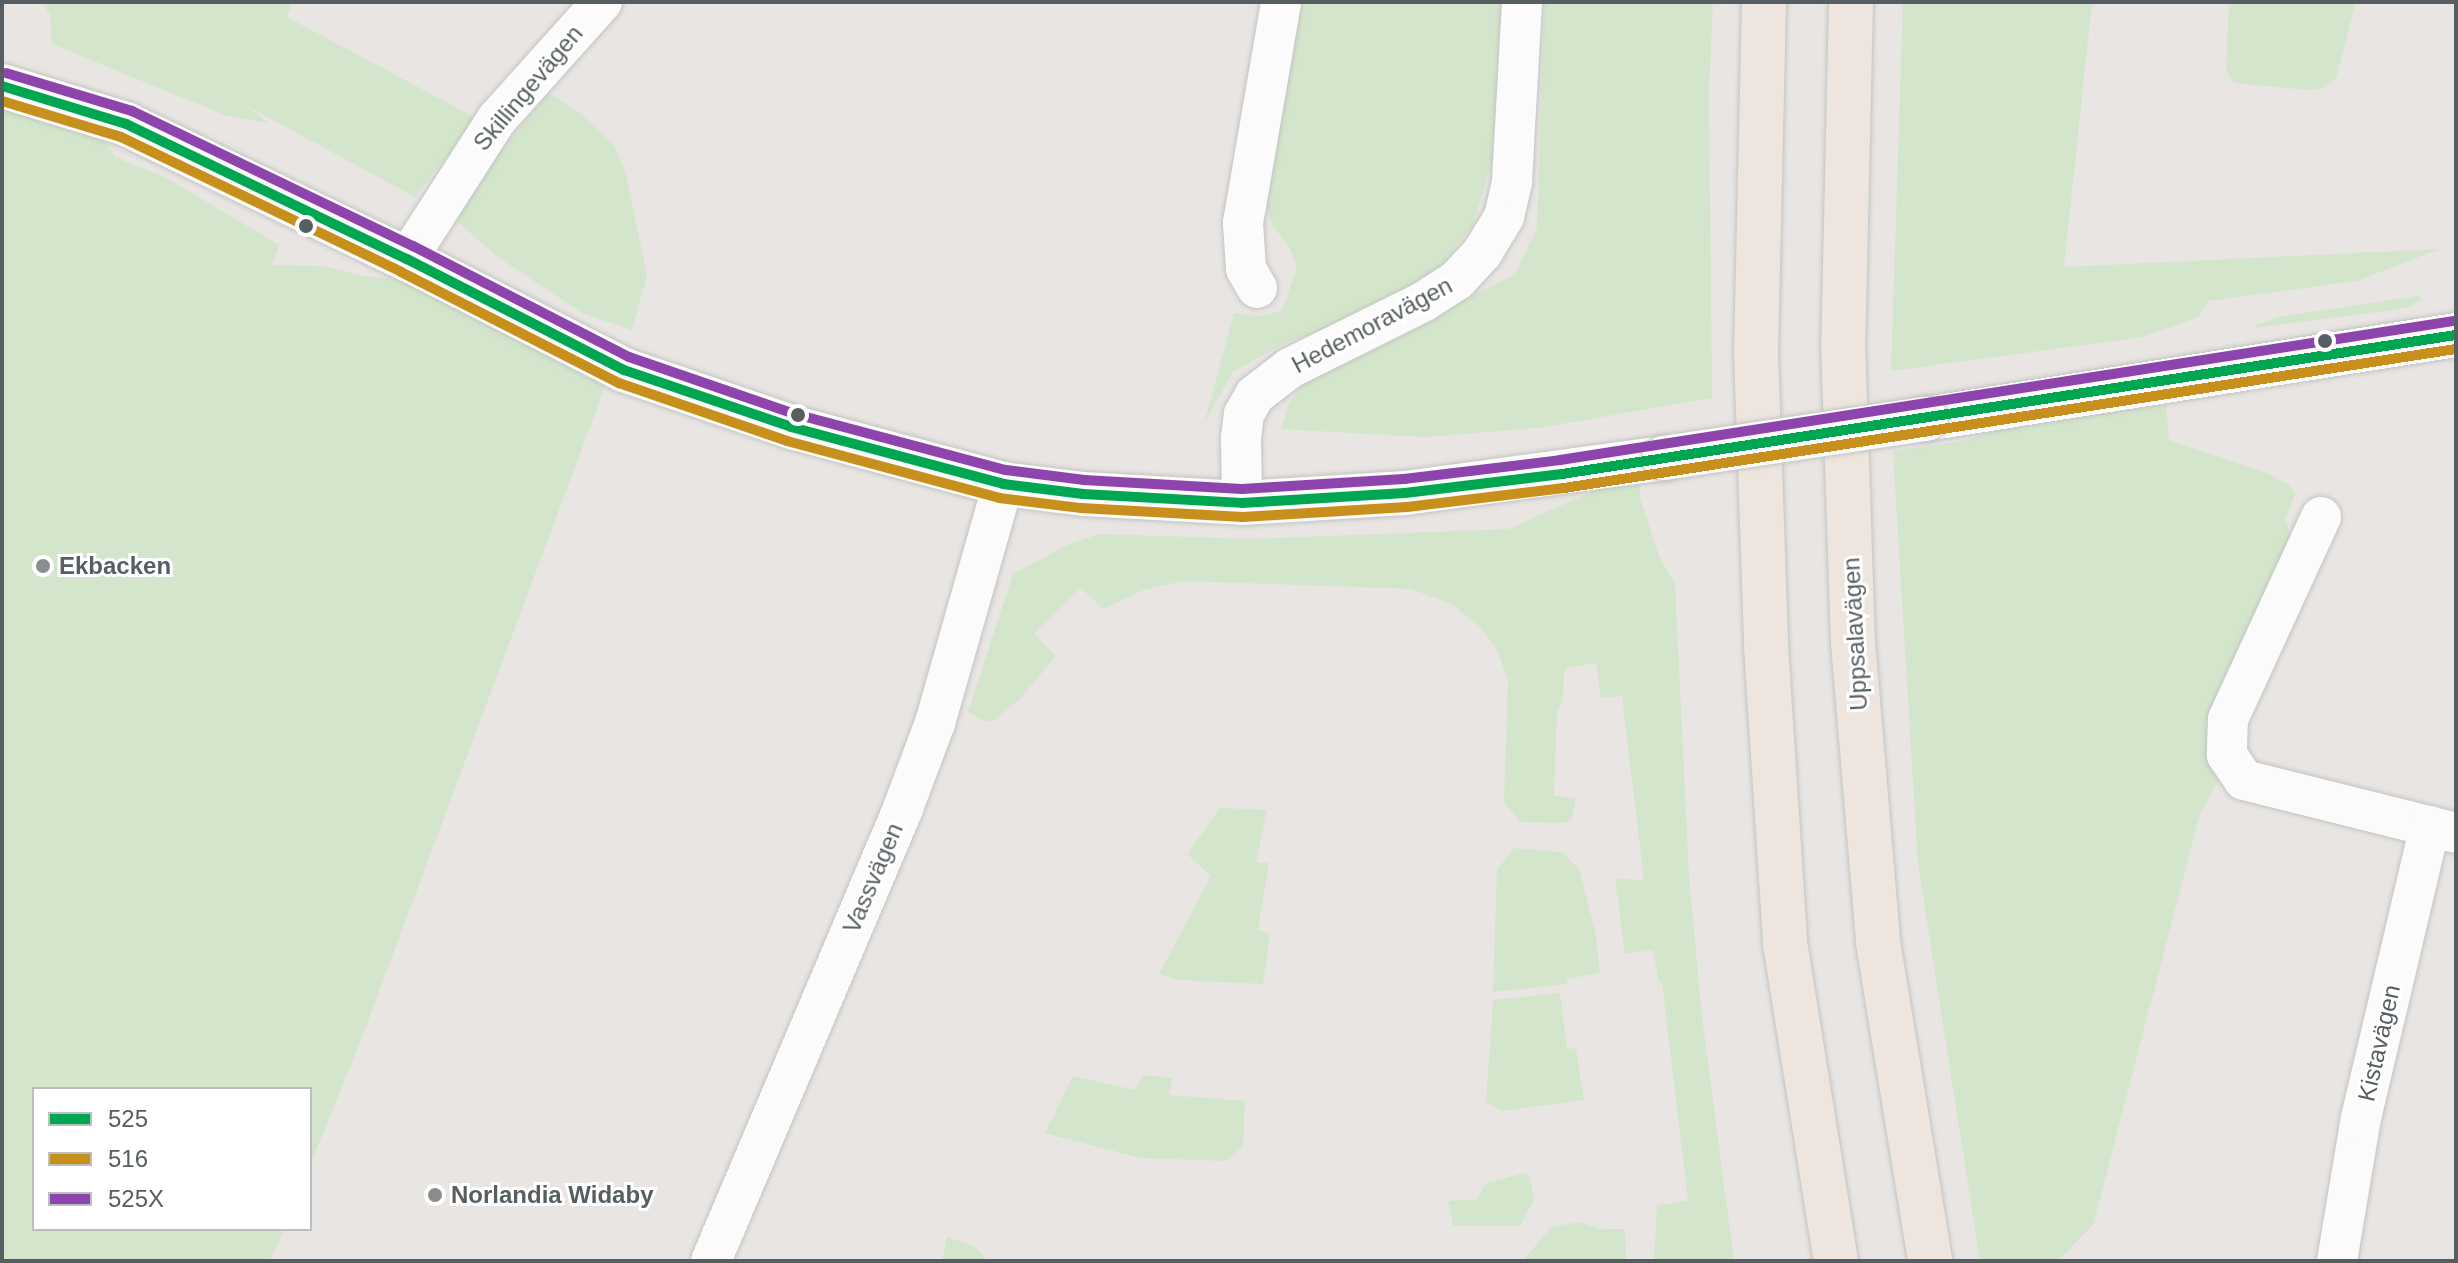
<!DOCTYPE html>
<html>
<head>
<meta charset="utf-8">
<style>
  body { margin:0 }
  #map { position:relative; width:2458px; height:1263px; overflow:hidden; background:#e8e5e2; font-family:Helvetica,sans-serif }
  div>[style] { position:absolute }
  .green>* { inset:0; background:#d3e6cb }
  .roads { filter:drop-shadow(0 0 2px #c3c4c3) drop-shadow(0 0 2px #c3c4c3) }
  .street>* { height:40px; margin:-20px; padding:0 20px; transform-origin:20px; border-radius:20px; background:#fcfbfb }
  .secondary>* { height:44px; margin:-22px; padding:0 22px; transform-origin:22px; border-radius:22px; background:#fcfbfb }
  .highway>* { height:44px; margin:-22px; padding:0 22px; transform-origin:22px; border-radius:22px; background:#eee6de }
  .bridges { filter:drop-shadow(0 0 2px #c4c4c4) drop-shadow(0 0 2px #c4c4c4) }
  .secondary-bridge>* { height:44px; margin:-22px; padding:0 22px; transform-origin:22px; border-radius:22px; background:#fcfbfb }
  .bus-1>* { height:10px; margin:-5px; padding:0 5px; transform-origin:5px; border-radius:5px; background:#00a651 }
  .bus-2>* { height:10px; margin:-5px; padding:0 5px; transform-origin:5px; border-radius:5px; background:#c7901d }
  .bus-3>* { height:10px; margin:-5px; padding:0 5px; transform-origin:5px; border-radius:5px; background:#8e44ad }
  .dots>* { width:22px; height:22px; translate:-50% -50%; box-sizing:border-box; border:4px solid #fff; border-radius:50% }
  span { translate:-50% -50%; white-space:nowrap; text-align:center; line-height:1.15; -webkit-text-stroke:6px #fff; paint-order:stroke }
  .street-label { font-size:24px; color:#575e61 }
  .poi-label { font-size:24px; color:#575e61; font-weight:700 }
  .left { translate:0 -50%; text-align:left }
  .frame { position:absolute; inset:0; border:4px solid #575e61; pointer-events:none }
  .legend { position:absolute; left:32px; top:1087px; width:280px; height:144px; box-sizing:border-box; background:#fff; border:2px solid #bcbfc0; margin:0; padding:10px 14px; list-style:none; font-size:24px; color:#575e61 }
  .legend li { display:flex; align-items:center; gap:16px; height:40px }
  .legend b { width:40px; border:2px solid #bcbfc0 }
</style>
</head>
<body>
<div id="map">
  <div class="green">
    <i style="clip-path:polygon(42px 2px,292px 2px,287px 17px,476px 118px,415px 197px,247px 106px,268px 123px,227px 116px,52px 44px,50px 15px)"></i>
    <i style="clip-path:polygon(1292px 2px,1502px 2px,1493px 158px,1473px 225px,1439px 269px,1380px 303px,1334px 326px,1283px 344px,1233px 372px,1204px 424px,1234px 313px,1259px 316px,1282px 311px,1297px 268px,1289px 246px,1272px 225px,1260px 184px)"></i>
    <i style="clip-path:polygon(1544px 2px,1713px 2px,1709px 91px,1712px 398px,1538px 428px,1424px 437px,1281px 429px,1288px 405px,1302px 384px,1515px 274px,1537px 228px)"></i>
    <i style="clip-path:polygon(1903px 2px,2092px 2px,2064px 267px,2439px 249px,2357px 281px,2208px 301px,2198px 317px,2143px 337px,1891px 371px)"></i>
    <i style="clip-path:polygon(2229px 2px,2356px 2px,2336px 78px,2322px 89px,2308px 90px,2234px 83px,2226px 71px)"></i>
    <i style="clip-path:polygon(549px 93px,581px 114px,614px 145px,625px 171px,647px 275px,632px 330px,582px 313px,495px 255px,458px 222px,457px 202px)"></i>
    <i style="clip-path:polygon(2px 108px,105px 141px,115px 157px,165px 177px,279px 245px,272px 265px,323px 266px,364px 276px,399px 279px,606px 384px,361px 1040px,310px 1165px,310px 1089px,34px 1089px,34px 1229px,284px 1229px,270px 1261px,2px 1261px)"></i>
    <i style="clip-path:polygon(2418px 296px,2423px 299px,2407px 308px,2256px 328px,2256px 325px,2278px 317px)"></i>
    <i style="clip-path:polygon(2166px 405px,2169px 440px,2272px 475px,2290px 486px,2295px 495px,2285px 519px,2292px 541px,2221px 775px,2200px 814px,2093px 1225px,2058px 1261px,1980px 1261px,1918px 864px,1893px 451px,1964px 441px,2009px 426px)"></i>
    <i style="clip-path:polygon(1623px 478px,1639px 483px,1640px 498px,1659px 556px,1675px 584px,1689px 876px,1702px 1017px,1734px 1261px,1654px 1261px,1657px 1205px,1688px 1201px,1662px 982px,1659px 982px,1653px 950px,1625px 954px,1615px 878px,1644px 881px,1622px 696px,1601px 698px,1596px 663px,1565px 668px,1562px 701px,1557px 711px,1554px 796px,1576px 798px,1571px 821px,1561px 823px,1520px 822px,1504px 802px,1508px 679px,1496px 648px,1481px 628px,1452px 604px,1411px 589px,1183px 581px,1146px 589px,1103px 609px,1081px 588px,1034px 634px,1056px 656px,1019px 700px,994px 720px,985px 722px,968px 712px,1013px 574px,1069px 544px,1100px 534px,1253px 539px,1508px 529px)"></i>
    <i style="clip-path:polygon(1220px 808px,1267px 810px,1256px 862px,1269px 863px,1258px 930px,1270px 934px,1263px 984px,1179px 980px,1159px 974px,1211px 876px,1187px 854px)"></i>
    <i style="clip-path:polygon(1514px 848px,1562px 852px,1579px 869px,1596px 936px,1600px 973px,1566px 979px,1567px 984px,1493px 992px,1497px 870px)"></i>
    <i style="clip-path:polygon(1560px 993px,1567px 1048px,1576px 1049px,1584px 1100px,1502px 1111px,1486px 1102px,1493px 1000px)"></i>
    <i style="clip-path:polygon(1144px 1075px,1172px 1078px,1169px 1095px,1245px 1101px,1243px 1146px,1227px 1161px,1141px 1158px,1045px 1133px,1073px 1076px,1135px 1090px)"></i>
    <i style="clip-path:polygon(1525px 1173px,1530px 1177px,1534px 1199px,1520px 1226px,1453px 1226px,1448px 1201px,1477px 1199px,1486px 1183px)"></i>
    <i style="clip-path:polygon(1579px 1222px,1601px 1229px,1625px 1229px,1626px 1261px,1523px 1261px,1551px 1227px)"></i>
    <i style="clip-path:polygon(947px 1237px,973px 1246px,989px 1261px,942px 1261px)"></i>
  </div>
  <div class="roads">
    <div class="street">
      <i style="left:407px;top:259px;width:166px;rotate:-57.3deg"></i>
      <i style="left:497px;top:119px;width:157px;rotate:-48.1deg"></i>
      <i style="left:1257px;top:288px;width:22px;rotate:-120deg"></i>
      <i style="left:1246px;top:269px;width:46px;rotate:-93.7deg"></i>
      <i style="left:1243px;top:223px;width:224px;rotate:-80.2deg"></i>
      <i style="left:1242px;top:503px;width:65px;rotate:-90.9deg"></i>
      <i style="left:1241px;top:438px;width:24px;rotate:-83deg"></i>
      <i style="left:1244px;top:414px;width:22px;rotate:-60deg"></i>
      <i style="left:1255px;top:395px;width:44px;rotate:-37.6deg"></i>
      <i style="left:1290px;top:368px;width:148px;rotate:-26.4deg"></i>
      <i style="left:1423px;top:302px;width:40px;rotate:-32.9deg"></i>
      <i style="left:1457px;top:280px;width:37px;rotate:-47deg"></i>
      <i style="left:1482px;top:253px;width:42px;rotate:-58.6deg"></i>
      <i style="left:1504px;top:217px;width:37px;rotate:-77deg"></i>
      <i style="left:1512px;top:181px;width:179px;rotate:-86.8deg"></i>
      <i style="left:2321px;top:517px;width:222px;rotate:114.7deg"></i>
      <i style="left:2228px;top:719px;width:36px;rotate:92deg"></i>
      <i style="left:2227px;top:755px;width:30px;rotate:56deg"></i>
      <i style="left:2244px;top:780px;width:219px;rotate:14deg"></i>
      <i style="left:711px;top:1261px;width:492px;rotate:-67deg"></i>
      <i style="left:903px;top:808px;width:91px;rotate:-69.4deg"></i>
      <i style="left:935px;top:723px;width:248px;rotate:-74.1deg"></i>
      <i style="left:2337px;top:1261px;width:145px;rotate:-80.5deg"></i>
      <i style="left:2361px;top:1118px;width:300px;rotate:-76.7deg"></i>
    </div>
    <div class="secondary">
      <i style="left:2px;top:86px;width:130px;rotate:17deg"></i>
      <i style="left:126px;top:124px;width:312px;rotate:25.7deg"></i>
      <i style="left:407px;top:259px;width:244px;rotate:27.1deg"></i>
      <i style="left:624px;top:370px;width:176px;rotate:18.8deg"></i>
      <i style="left:791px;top:427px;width:220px;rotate:15deg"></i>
      <i style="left:1003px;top:484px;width:81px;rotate:7.1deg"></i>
      <i style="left:1083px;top:494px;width:159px;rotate:3.2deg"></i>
      <i style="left:1242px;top:503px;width:163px;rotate:-3.5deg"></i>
      <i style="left:1405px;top:493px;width:261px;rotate:-7.7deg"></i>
      <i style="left:1926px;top:419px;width:537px;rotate:-9.01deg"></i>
    </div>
    <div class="highway">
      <i style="left:1764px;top:2px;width:351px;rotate:91.3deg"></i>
      <i style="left:1756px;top:353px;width:293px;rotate:88deg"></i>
      <i style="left:1766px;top:646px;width:298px;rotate:86.3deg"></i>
      <i style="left:1785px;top:943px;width:322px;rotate:80.9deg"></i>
      <i style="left:1851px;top:2px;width:340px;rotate:91.3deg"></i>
      <i style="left:1843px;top:342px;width:300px;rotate:88.1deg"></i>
      <i style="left:1853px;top:642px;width:301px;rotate:85.2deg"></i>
      <i style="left:1878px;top:942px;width:323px;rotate:80.7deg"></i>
    </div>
  </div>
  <div class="bridges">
    <div class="secondary-bridge">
      <i style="left:1664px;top:458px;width:265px;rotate:-8.5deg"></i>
    </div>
  </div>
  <div class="bus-1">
    <i style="left:2px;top:86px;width:130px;rotate:17deg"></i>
    <i style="left:126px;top:124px;width:312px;rotate:25.7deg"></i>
    <i style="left:407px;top:259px;width:244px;rotate:27.1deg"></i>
    <i style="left:624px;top:370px;width:176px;rotate:18.8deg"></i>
    <i style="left:791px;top:427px;width:220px;rotate:15deg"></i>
    <i style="left:1003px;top:484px;width:81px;rotate:7.1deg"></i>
    <i style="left:1083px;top:494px;width:159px;rotate:3.2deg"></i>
    <i style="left:1242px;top:503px;width:163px;rotate:-3.5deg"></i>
    <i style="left:1405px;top:493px;width:158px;rotate:-6.9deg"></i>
    <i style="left:1562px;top:474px;width:905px;rotate:-8.84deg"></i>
  </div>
  <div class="bus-2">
    <i style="left:2px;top:101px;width:124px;rotate:16.8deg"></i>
    <i style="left:121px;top:137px;width:311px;rotate:25.7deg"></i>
    <i style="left:401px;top:272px;width:245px;rotate:27deg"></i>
    <i style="left:619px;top:383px;width:178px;rotate:19deg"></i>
    <i style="left:787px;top:441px;width:220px;rotate:15deg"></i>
    <i style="left:999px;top:498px;width:83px;rotate:7deg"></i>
    <i style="left:1081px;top:508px;width:162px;rotate:3.2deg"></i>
    <i style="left:1243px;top:517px;width:164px;rotate:-3.5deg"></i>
    <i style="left:1407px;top:507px;width:158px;rotate:-6.9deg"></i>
    <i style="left:1564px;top:488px;width:903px;rotate:-8.86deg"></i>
  </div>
  <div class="bus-3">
    <i style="left:6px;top:73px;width:132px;rotate:16.8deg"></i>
    <i style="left:132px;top:111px;width:312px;rotate:25.7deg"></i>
    <i style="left:413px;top:246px;width:243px;rotate:27.2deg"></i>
    <i style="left:629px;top:357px;width:176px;rotate:19deg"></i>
    <i style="left:795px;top:414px;width:218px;rotate:14.9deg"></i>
    <i style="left:1006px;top:470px;width:79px;rotate:7.3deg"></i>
    <i style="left:1084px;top:480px;width:158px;rotate:3.3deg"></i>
    <i style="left:1242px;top:489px;width:162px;rotate:-3.5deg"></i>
    <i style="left:1404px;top:479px;width:157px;rotate:-6.9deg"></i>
    <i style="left:1560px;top:460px;width:905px;rotate:-8.84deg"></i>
  </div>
  <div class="dots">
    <i style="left:306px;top:226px;background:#575e61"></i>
    <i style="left:2325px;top:341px;background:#575e61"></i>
    <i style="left:798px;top:415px;background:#575e61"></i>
    <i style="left:43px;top:566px;background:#8a8d8e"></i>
    <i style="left:435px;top:1195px;background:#8a8d8e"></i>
  </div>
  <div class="street-label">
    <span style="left:528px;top:88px;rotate:-50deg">Skillingevägen</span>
    <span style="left:1372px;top:325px;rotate:-28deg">Hedemoravägen</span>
    <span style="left:1855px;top:634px;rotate:-93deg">Uppsalavägen</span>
    <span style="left:873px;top:878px;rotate:-67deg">Vassvägen</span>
    <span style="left:2379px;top:1043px;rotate:-77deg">Kistavägen</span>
  </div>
  <div class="poi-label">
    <span class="left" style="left:59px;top:566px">Ekbacken</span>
    <span class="left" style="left:451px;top:1195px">Norlandia Widaby</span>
  </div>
  <div class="frame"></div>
  <ul class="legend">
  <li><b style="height:10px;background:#00a651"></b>525</li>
  <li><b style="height:10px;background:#c7901d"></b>516</li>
  <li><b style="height:10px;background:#8e44ad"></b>525X</li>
  </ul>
</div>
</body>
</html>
